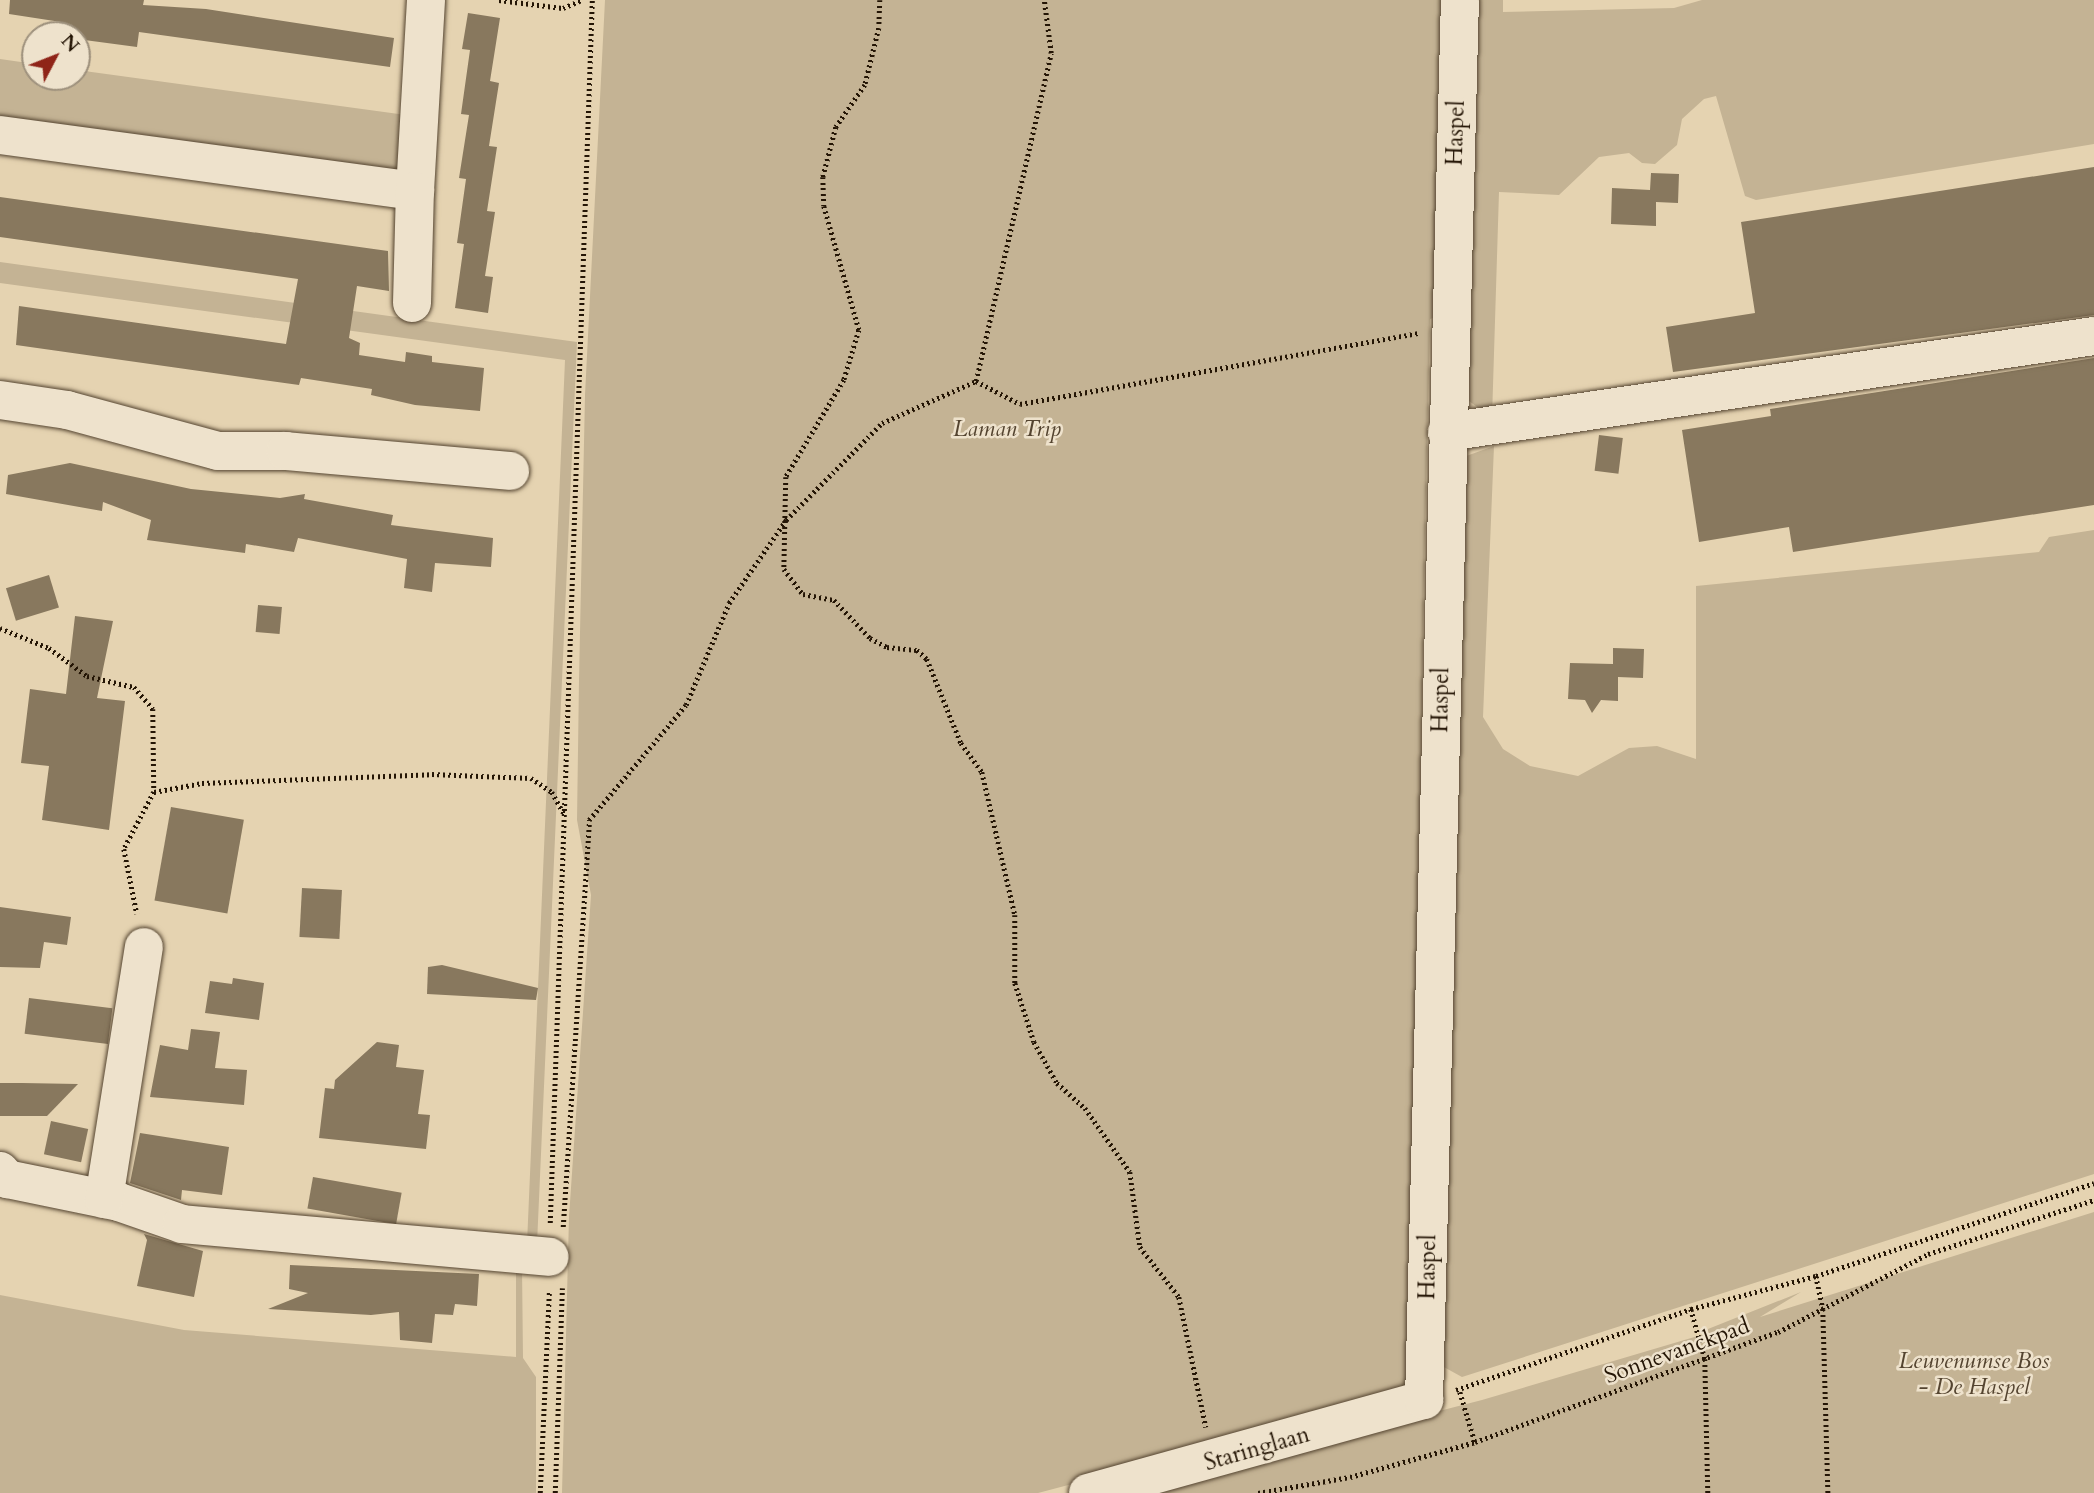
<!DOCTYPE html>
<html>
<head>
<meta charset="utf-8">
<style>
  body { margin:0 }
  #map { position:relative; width:2094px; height:1493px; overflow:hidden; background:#e5d3b1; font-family:Cardo,serif }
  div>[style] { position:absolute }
  .green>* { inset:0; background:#c4b394 }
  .building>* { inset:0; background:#88785e; transform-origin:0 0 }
  .path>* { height:4.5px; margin-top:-2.25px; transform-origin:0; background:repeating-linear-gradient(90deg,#241505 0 2px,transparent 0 5.5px) }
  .roads { filter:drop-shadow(0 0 2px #544430) drop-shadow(0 0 2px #544430) }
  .minor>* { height:38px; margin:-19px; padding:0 19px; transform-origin:19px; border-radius:19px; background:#eee2cc }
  span { translate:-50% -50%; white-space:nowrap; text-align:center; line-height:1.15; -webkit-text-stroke:5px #eee2cc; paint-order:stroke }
  .street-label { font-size:23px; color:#241505 }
  .park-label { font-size:23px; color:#544430; font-style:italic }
  .north { position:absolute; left:21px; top:21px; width:70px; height:70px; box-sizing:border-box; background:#eee2cc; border:2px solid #9d907c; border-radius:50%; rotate:48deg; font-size:19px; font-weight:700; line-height:28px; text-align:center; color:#241505 }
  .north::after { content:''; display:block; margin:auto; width:24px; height:32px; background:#8f2418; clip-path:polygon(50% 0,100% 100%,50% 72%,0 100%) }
</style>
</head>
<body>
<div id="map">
  <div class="green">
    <i style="clip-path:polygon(605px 0,1446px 0,1433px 318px,1430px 319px,1423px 618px,1415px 1385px,1390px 1400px,1038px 1493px,562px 1493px,569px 1217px,591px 895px,577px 820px,579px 680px,585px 395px)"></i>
    <i style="clip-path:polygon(1478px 0,1503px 0,1503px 12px,1674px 8px,1702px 0,2094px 0,2094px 144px,1756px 200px,1745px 196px,1716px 96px,1704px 99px,1682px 119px,1677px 145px,1655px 164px,1642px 163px,1629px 153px,1599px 157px,1559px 195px,1499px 192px,1492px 418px,1461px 395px)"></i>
    <i style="clip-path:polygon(0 59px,35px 64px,35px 77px,77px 77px,77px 70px,406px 115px,400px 178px,0 124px)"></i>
    <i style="clip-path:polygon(0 262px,577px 342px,537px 1244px,527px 1244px,565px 360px,0 283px)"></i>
    <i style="clip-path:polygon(1494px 446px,1483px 717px,1503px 749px,1530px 766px,1578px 776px,1629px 748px,1657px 746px,1696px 759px,1696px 586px,2039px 552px,2049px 537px,2094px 530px,2094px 1174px,1462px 1377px,1442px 1366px,1458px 459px)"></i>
    <i style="clip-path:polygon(2094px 1212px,2094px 1493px,1120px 1493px,1482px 1400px,1708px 1333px,1708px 1329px,1801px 1292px,1760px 1317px)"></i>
    <i style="clip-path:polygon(516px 1266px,522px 1267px,523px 1358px,536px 1377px,536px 1493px,0 1493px,0 1295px,184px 1330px,516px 1357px)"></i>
  </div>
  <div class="building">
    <i style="clip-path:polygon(10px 0,144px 0,143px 5px,206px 9px,394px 38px,390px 67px,139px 32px,137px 47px,77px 39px,77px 35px,60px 35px,61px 22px,9px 14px)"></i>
    <i style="clip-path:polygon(468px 13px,500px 18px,490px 81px,499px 83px,489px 146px,497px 147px,487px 211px,495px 212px,485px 276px,493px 277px,488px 313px,455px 308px,464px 244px,457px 243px,466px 179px,459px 178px,469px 115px,461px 114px,470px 50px,462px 49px)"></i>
    <i style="clip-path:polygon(2094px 167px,2094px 315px,1673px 372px,1666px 327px,1755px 313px,1741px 222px)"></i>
    <i style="clip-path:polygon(1651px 173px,1679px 174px,1678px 203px,1656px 202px,1656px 226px,1611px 224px,1612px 188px,1650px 190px)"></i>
    <i style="clip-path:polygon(0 197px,388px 251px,389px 291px,357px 286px,349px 338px,360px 343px,359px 355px,405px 362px,406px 352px,432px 356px,432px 362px,484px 368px,480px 411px,415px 405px,371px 395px,372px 389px,301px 378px,299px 385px,16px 345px,19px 306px,286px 344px,298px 279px,0 237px)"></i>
    <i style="clip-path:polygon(2094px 358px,2094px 505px,1793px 552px,1789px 527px,1699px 542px,1682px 430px,1771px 416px,1770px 409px)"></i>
    <i style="left:1599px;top:435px;width:24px;height:36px;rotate:7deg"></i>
    <i style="clip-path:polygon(70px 463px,191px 489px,280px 498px,305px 494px,304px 499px,393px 515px,391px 525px,493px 538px,491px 567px,435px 563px,432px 592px,404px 588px,407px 559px,298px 538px,294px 552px,246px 544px,245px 553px,147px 540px,151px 520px,103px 502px,102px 511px,6px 494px,8px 475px)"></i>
    <i style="left:49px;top:575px;width:34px;height:45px;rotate:73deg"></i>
    <i style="left:258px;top:605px;width:24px;height:27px;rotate:5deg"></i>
    <i style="clip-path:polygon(75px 616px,113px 621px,97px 698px,125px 701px,109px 830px,42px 820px,49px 766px,21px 763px,30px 689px,66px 694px)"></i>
    <i style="clip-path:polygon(1613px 648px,1644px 649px,1643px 678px,1618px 677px,1618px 701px,1601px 700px,1592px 713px,1585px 700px,1568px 699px,1570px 663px,1613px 664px)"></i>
    <i style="left:171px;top:807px;width:74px;height:95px;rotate:10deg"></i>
    <i style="left:302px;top:888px;width:40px;height:49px;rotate:3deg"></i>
    <i style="clip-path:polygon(0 907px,71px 917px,67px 945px,44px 942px,40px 968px,0 967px)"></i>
    <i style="clip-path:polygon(442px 965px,538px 988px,536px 1000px,427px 994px,428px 967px)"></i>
    <i style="clip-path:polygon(233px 978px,264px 983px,259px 1020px,205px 1013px,210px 981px,232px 984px)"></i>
    <i style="left:29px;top:998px;width:84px;height:36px;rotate:7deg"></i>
    <i style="clip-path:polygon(191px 1029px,220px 1032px,215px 1068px,247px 1070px,244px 1105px,150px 1097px,160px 1045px,188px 1050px)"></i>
    <i style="clip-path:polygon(377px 1042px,399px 1045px,396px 1067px,424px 1070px,418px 1114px,430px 1115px,426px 1149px,319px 1138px,325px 1088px,334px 1089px,335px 1080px)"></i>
    <i style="clip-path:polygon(0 1083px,22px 1083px,78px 1084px,47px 1116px,0 1116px)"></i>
    <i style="left:51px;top:1121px;width:38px;height:34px;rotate:12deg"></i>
    <i style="clip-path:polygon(140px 1133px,229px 1147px,222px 1195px,182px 1190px,181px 1200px,130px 1183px)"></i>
    <i style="left:313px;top:1177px;width:90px;height:32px;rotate:10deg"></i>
    <i style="clip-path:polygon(144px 1234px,203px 1251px,194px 1297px,137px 1286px,147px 1240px)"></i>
    <i style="clip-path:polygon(290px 1265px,479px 1274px,477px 1306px,455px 1304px,453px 1315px,435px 1314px,432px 1343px,400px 1340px,399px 1312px,371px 1315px,268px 1309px,308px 1293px,289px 1289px)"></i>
  </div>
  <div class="path">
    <i style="left:499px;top:0;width:64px;rotate:7.1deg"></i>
    <i style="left:563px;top:8px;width:21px;rotate:-23deg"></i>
    <i style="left:880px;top:0;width:28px;rotate:92deg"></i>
    <i style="left:879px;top:28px;width:59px;rotate:103.8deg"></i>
    <i style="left:865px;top:85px;width:51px;rotate:124.6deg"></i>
    <i style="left:836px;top:127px;width:52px;rotate:104.6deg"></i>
    <i style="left:823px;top:177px;width:29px;rotate:88deg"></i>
    <i style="left:824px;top:206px;width:129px;rotate:74.2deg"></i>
    <i style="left:859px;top:330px;width:52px;rotate:106.7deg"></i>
    <i style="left:844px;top:380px;width:113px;rotate:120.9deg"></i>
    <i style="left:786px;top:477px;width:92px;rotate:91.2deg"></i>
    <i style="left:784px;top:569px;width:31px;rotate:53deg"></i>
    <i style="left:803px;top:594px;width:32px;rotate:11deg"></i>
    <i style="left:834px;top:600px;width:52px;rotate:46.5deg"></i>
    <i style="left:870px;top:638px;width:19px;rotate:28deg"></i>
    <i style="left:887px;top:647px;width:30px;rotate:6deg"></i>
    <i style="left:917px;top:650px;width:13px;rotate:42deg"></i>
    <i style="left:927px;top:659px;width:91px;rotate:68deg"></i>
    <i style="left:961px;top:743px;width:36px;rotate:54deg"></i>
    <i style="left:982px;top:772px;width:147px;rotate:77deg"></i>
    <i style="left:1015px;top:915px;width:68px;rotate:90deg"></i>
    <i style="left:1015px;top:983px;width:62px;rotate:72.1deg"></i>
    <i style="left:1034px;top:1042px;width:47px;rotate:60.7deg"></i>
    <i style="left:1057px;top:1083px;width:38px;rotate:42deg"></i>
    <i style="left:1085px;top:1108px;width:78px;rotate:54.9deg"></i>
    <i style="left:1130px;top:1172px;width:76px;rotate:82.4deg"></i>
    <i style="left:1140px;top:1247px;width:63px;rotate:52deg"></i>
    <i style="left:1179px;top:1297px;width:133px;rotate:78.3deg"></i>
    <i style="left:976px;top:381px;width:50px;rotate:27.6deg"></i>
    <i style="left:1020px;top:404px;width:404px;rotate:-10.1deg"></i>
    <i style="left:0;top:628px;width:53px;rotate:22.2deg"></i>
    <i style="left:49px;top:648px;width:47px;rotate:36.4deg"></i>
    <i style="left:87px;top:676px;width:48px;rotate:13.2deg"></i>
    <i style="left:134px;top:687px;width:29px;rotate:49deg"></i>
    <i style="left:153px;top:709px;width:83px;rotate:89.3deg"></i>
    <i style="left:154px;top:792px;width:64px;rotate:117.8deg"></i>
    <i style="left:124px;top:849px;width:66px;rotate:78.7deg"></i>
    <i style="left:154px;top:792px;width:49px;rotate:-10.6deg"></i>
    <i style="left:202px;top:783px;width:230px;rotate:-2.2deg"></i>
    <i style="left:432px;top:774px;width:99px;rotate:2.3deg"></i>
    <i style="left:531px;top:778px;width:25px;rotate:34deg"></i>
    <i style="left:552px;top:792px;width:26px;rotate:61deg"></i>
    <i style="left:550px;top:1223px;width:1224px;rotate:-88.03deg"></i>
    <i style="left:563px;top:1227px;width:408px;rotate:-86.3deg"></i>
    <i style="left:589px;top:820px;width:150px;rotate:-49.9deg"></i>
    <i style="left:686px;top:705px;width:111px;rotate:-67.1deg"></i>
    <i style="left:729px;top:603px;width:101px;rotate:-55.5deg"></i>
    <i style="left:786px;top:520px;width:136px;rotate:-45.3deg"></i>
    <i style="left:882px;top:423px;width:103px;rotate:-24.1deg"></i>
    <i style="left:976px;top:381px;width:336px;rotate:-77.1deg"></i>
    <i style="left:1051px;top:53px;width:53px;rotate:-97.5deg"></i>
    <i style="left:1816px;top:1276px;width:34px;rotate:78deg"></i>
    <i style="left:1823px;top:1309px;width:184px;rotate:88.4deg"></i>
    <i style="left:1691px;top:1309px;width:52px;rotate:74.4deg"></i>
    <i style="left:1705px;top:1359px;width:134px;rotate:88.7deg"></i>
    <i style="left:1456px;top:1390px;width:249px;rotate:-19deg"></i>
    <i style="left:1691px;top:1309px;width:129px;rotate:-14.8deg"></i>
    <i style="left:1816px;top:1276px;width:293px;rotate:-18.5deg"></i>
    <i style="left:1460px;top:1392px;width:52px;rotate:73.3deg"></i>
    <i style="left:540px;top:1493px;width:202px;rotate:-87.4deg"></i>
    <i style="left:555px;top:1493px;width:205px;rotate:-88deg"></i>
    <i style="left:1258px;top:1493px;width:93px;rotate:-9.9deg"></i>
    <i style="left:1350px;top:1477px;width:130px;rotate:-15.6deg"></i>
    <i style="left:1475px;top:1442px;width:322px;rotate:-20deg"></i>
    <i style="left:1778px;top:1332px;width:169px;rotate:-27.5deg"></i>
    <i style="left:1928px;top:1254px;width:175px;rotate:-18deg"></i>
  </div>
  <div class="roads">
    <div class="minor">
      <i style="left:0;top:135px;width:419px;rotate:7.7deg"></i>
      <i style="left:415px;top:191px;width:191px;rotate:-86.7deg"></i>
      <i style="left:412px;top:303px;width:112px;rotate:-88.5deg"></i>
      <i style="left:0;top:400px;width:68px;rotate:8.5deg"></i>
      <i style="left:67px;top:410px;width:156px;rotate:15.2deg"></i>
      <i style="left:218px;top:451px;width:68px"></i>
      <i style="left:286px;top:451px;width:225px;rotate:5.1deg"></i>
      <i style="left:1447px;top:432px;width:654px;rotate:-8.44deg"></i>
      <i style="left:0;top:1171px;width:11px;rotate:49deg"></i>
      <i style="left:7px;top:1179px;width:114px;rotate:11.6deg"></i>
      <i style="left:119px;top:1202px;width:67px;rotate:19.2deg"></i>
      <i style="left:182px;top:1224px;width:369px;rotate:5.1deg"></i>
      <i style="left:104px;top:1199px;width:255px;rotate:-81deg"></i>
      <i style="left:1088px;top:1493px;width:349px;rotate:-15.5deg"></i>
      <i style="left:1424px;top:1400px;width:1400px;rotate:-88.53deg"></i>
    </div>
  </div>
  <div class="street-label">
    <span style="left:1456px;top:133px;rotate:-88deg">Haspel</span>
    <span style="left:1441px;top:700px;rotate:-89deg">Haspel</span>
    <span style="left:1428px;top:1267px;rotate:-89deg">Haspel</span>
    <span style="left:1677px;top:1351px;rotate:-20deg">Sonnevanckpad</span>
    <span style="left:1257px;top:1449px;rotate:-16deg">Staringlaan</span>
  </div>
  <div class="park-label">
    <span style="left:1007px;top:429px">Laman Trip</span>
    <span style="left:1974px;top:1374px">Leuvenumse Bos<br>- De Haspel</span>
  </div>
  <div class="north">N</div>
</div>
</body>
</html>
